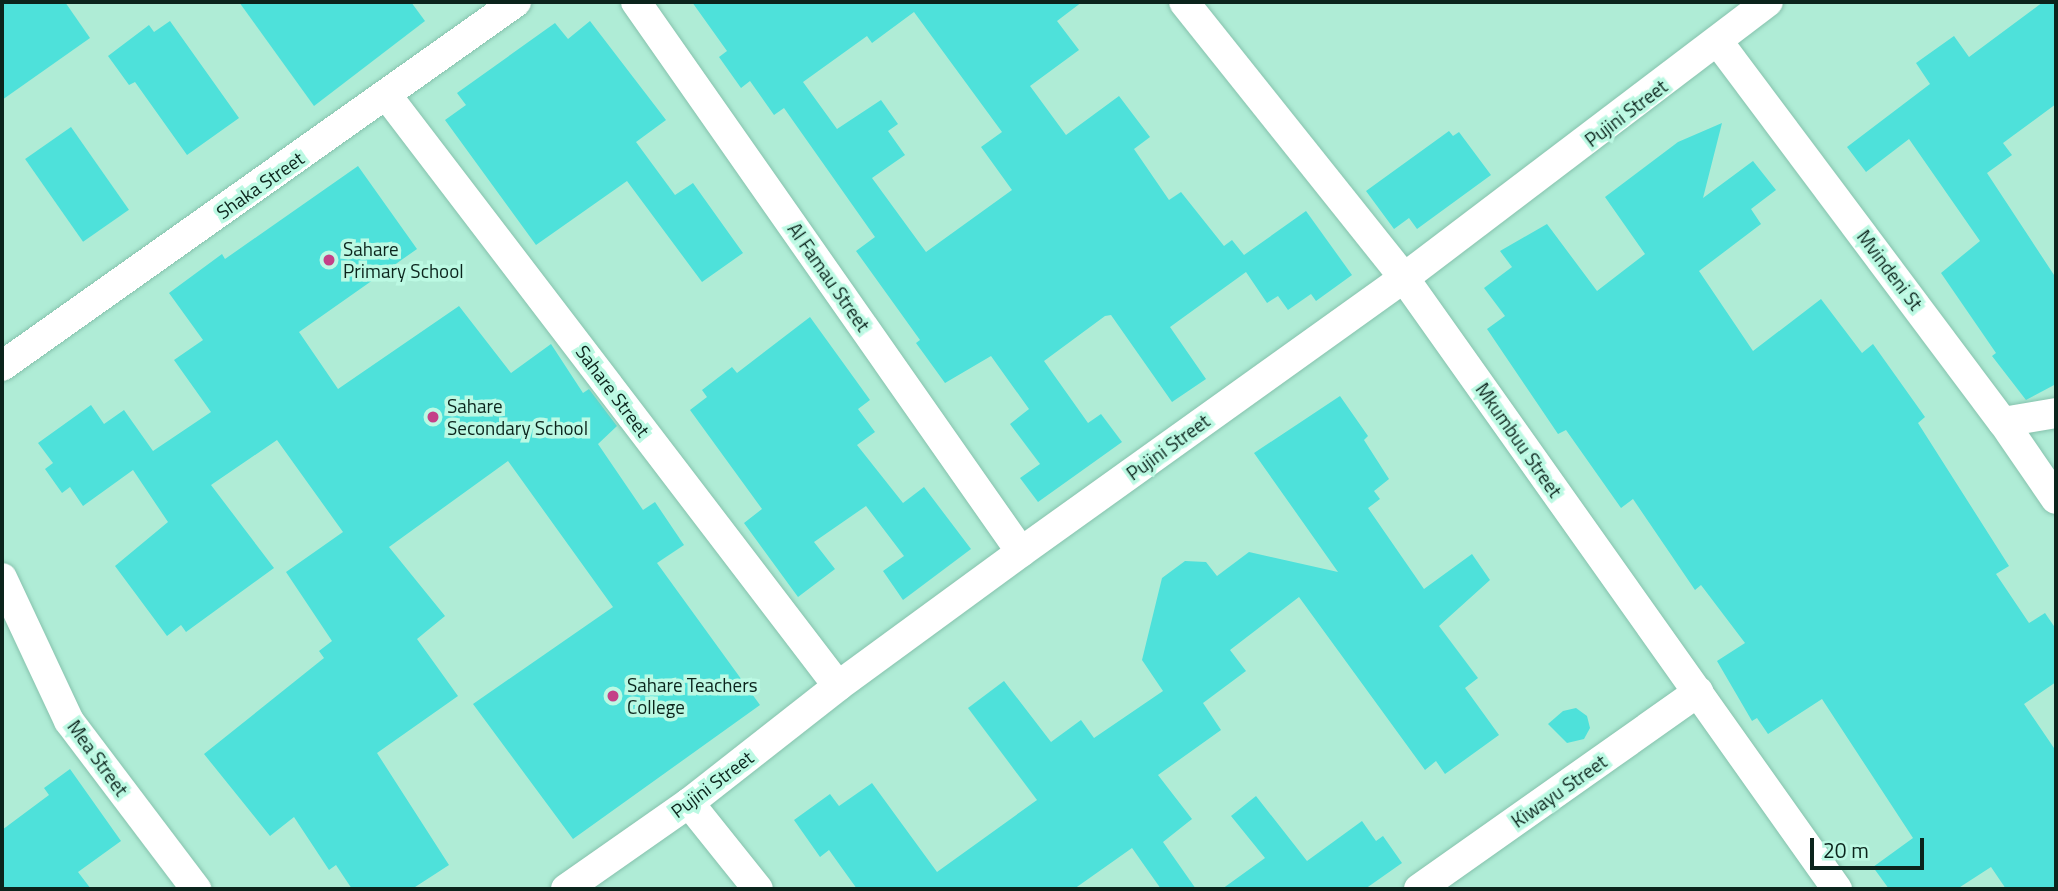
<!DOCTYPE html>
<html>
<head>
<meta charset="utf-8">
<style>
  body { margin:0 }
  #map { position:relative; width:2058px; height:891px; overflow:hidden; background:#afecd6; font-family:"Titillium Web",sans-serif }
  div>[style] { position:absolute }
  .building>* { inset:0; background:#4ee1da; transform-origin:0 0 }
  .roads { filter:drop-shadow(0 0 2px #86c2ad) drop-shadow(0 0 2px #86c2ad) }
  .street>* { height:30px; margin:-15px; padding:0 15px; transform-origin:15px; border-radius:15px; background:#fff }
  .dots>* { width:19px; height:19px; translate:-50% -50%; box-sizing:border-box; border:4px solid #bcf9e3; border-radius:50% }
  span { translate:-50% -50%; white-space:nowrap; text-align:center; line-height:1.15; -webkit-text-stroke:7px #bcf9e3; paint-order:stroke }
  .street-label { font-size:19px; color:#0b241c }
  .poi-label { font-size:19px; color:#0b241c }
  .left { translate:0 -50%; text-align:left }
  .frame { position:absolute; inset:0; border:4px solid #0b241c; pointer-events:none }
  .scale { position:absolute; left:1810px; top:838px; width:114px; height:32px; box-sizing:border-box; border:4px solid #0b241c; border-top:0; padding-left:9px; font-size:21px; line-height:24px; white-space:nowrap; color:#0b241c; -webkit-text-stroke:5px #bcf9e3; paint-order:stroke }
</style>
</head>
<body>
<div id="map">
  <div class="building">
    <i style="clip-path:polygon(2px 2px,65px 2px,90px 38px,2px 100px)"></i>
    <i style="clip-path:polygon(239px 2px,411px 2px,425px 21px,314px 106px)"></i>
    <i style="clip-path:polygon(evenodd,692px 2px,1082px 2px,1057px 21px,1079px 50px,1030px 86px,1066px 135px,1119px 96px,1150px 137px,1134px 149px,1169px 200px,1181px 192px,1224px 246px,1232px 240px,1244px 255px,1306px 211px,1352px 275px,1316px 301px,1311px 294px,1288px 310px,1278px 296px,1267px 303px,1246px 272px,1170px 327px,1206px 379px,1172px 402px,1111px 315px,1105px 316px,1044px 361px,1088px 423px,1101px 414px,1122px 442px,1038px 502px,1020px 478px,1040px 464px,1010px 424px,1029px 409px,991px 356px,945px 383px,916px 343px,920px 340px,856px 251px,875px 237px,784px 108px,774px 115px,750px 81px,741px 88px,719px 57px,727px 51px,692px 2px,914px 12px,1002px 132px,981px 147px,1012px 190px,926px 252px,872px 178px,905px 155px,888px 131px,898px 124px,881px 100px,837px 129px,803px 82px,867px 36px,872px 43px,914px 12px)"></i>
    <i style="clip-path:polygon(2043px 2px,2056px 2px,2056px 104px,2003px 143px,2012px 155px,1987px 173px,2056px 278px,2056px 384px,2026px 400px,1992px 356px,1996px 353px,1941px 273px,1980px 241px,1909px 139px,1866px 172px,1847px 147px,1930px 84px,1916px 63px,1954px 36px,1969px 57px)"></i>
    <i style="clip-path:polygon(170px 21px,239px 118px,187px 155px,135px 82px,129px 85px,108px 56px,149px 25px,154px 32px)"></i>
    <i style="clip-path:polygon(590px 21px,666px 120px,636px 142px,675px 195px,693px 183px,743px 253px,702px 282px,627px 181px,536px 245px,445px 120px,466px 105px,457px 93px,555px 23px,568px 39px)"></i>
    <i style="clip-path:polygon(1722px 123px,1703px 198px,1753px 161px,1776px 190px,1751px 209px,1761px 224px,1699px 271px,1753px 351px,1821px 299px,1862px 353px,1873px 344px,1925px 417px,1918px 423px,2009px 566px,1996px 574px,2029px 623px,2045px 613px,2056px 629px,2056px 682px,2024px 704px,2056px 751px,2056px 889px,2006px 889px,1991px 867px,1957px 889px,1889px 889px,1873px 867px,1913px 838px,1822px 699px,1768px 734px,1757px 718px,1752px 721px,1717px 661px,1745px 643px,1701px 585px,1695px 590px,1633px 499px,1621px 508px,1566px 430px,1558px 434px,1487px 329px,1505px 316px,1484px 288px,1512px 267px,1500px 251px,1547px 224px,1597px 291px,1645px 254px,1605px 197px,1678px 142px)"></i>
    <i style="left:71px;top:127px;width:101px;height:56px;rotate:55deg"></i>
    <i style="clip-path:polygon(1449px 131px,1453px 136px,1459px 132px,1491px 175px,1417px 229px,1409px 218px,1394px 229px,1366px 191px)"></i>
    <i style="clip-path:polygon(358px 166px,417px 249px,299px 332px,338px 389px,459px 306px,511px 373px,551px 344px,583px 393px,589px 389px,617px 426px,598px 444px,643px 510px,655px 502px,684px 545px,657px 563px,760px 705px,573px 839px,473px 704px,613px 607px,508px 461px,389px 547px,445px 616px,417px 639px,458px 696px,377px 753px,449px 865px,412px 889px,352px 889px,336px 865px,329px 870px,294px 817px,270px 836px,204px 754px,324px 658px,319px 651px,332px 641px,286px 572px,343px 532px,277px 440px,211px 485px,274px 568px,186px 632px,181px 625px,167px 636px,115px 566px,168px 522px,133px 470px,83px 506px,70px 487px,62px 493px,45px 469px,53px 463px,38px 443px,91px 405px,104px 424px,124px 410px,153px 451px,211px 412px,174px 360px,203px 340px,169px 293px,222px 254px,225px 259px)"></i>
    <i style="clip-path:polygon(810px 317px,870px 400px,858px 409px,875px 432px,857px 445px,903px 503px,924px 487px,971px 549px,903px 600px,883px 571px,904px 556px,866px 506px,814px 542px,835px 569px,798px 597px,744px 523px,762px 509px,690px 410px,707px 397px,702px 390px,732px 367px,737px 373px)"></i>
    <i style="clip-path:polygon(1340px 396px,1368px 436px,1364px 440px,1389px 479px,1374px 491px,1380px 499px,1368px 508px,1424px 589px,1472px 554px,1490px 580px,1439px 626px,1478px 678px,1465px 688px,1499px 735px,1445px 774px,1436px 761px,1425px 770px,1299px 597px,1230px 650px,1246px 671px,1203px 703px,1221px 730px,1158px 775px,1192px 819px,1163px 842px,1196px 889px,1161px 889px,1132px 848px,1074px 889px,857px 889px,829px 850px,820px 857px,794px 820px,830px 794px,839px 806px,872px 783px,937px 872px,1037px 800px,968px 708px,1004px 681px,1051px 742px,1081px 720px,1094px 738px,1163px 691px,1142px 660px,1162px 578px,1185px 561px,1206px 562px,1217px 576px,1249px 552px,1338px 572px,1254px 453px)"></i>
    <i style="clip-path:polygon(1576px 708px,1587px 716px,1590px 728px,1584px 739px,1567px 743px,1548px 724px,1563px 711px)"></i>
    <i style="clip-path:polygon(70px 769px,121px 841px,78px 872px,91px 889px,2px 889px,2px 830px,49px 795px,44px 788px)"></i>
    <i style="clip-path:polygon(1256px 796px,1307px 861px,1362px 821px,1376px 841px,1383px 836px,1402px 863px,1365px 889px,1222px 889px,1265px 858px,1231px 816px)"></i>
  </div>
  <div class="roads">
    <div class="street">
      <i style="left:636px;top:2px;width:671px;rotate:55.01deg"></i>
      <i style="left:1184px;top:2px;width:353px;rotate:51.4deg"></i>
      <i style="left:1404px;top:278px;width:749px;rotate:54.68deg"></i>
      <i style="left:1719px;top:43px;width:474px;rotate:53.2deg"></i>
      <i style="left:2003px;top:422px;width:93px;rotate:55.5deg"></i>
      <i style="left:388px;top:97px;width:741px;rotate:52.62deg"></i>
      <i style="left:2px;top:366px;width:630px;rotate:-35.31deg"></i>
      <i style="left:2003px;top:422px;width:54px;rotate:-9.6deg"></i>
      <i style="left:2px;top:578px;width:158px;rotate:64.9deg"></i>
      <i style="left:69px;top:721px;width:211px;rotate:52.9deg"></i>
      <i style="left:689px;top:803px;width:110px;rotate:51.3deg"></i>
      <i style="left:566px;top:889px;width:150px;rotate:-35deg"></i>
      <i style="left:689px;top:803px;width:189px;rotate:-38.1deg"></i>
      <i style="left:838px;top:686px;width:227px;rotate:-36.2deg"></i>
      <i style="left:1021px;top:552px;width:471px;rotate:-35.6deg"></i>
      <i style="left:1404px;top:278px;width:457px;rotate:-37.2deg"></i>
      <i style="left:1419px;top:889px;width:342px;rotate:-35.2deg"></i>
    </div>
  </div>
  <div class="dots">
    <i style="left:329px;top:260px;background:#c44188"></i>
    <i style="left:433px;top:417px;background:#c44188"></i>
    <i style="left:613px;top:696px;background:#c44188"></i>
  </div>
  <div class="street-label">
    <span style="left:1626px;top:113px;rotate:-37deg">Pujini Street</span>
    <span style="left:260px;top:185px;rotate:-35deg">Shaka Street</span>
    <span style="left:1890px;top:270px;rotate:53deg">Mvindeni St</span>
    <span style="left:829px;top:277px;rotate:55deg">Al Famau Street</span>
    <span style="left:613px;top:391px;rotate:53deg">Sahare Street</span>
    <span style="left:1519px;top:440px;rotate:55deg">Mkumbuu Street</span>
    <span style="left:1168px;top:447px;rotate:-36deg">Pujini Street</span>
    <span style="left:98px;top:758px;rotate:54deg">Mea Street</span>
    <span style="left:712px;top:784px;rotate:-37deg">Pujini Street</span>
    <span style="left:1559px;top:791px;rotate:-35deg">Kiwayu Street</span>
  </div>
  <div class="poi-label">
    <span class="left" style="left:343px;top:260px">Sahare<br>Primary School</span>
    <span class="left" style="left:447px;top:417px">Sahare<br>Secondary School</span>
    <span class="left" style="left:627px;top:696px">Sahare Teachers<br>College</span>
  </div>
  <div class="frame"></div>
  <div class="scale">20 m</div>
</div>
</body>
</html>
